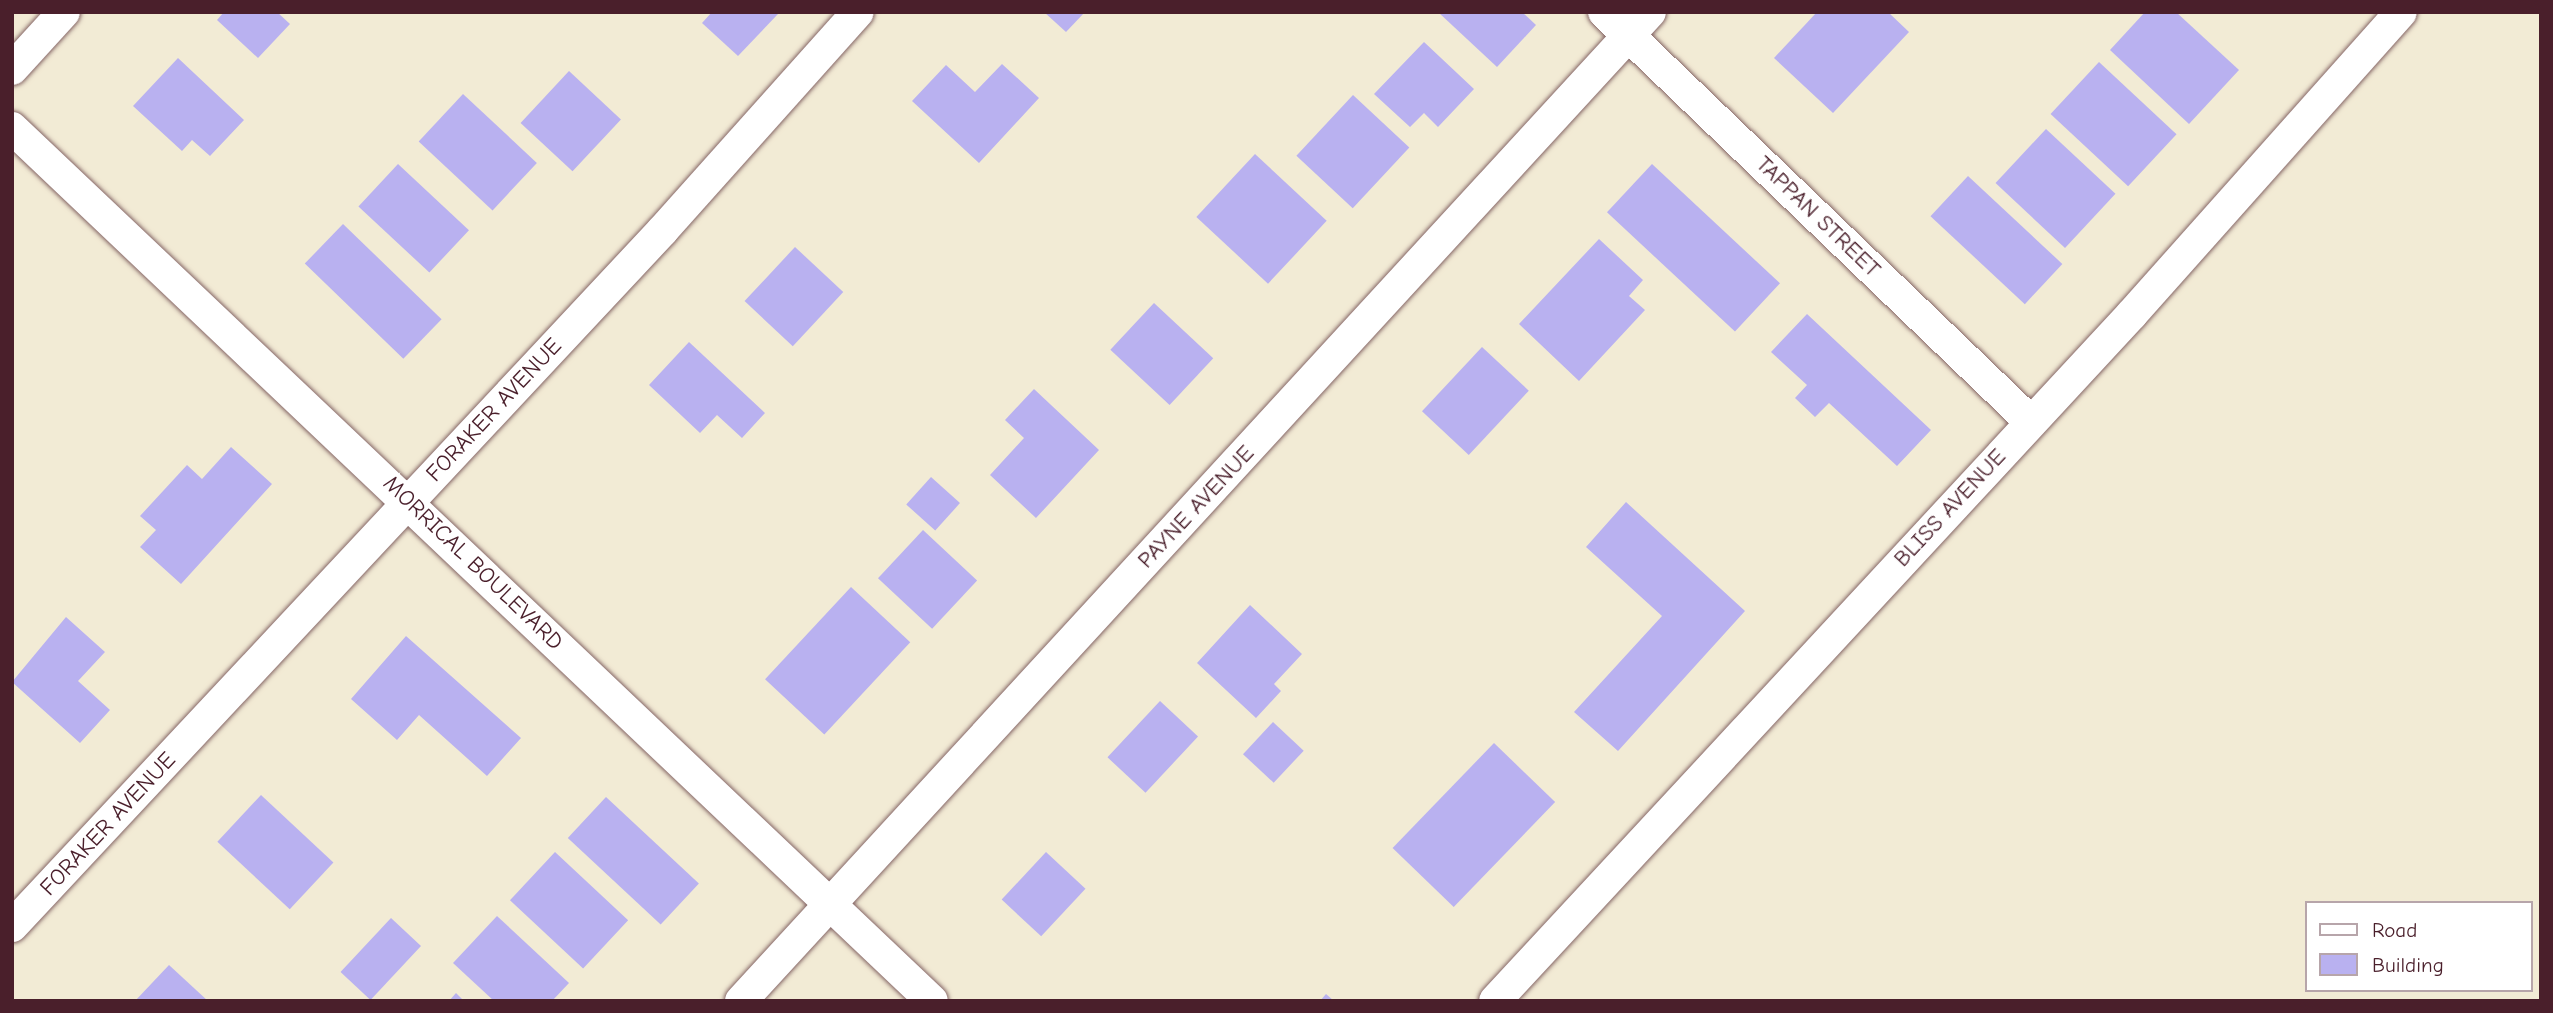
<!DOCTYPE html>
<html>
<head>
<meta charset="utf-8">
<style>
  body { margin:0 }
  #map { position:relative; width:2553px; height:1013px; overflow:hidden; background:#f2ebd5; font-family:"Comic Neue",sans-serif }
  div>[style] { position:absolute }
  .building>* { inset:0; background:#b9b1f0; transform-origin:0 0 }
  .roads { filter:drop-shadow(0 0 2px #856666) drop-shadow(0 0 2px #856666) }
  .minor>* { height:32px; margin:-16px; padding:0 16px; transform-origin:16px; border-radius:16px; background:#fff }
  span { translate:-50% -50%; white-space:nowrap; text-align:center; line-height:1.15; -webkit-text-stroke:5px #fff; paint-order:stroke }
  .street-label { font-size:23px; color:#4a1f2b }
  .frame { position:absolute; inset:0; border:14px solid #4a1f2b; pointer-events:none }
  .legend { position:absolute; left:2305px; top:901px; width:228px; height:91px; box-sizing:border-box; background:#fff; border:2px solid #b7a5aa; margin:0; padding:9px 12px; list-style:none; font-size:21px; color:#4a1f2b }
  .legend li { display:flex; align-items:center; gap:14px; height:35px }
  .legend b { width:35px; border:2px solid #b7a5aa }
</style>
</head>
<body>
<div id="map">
  <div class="building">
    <i style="clip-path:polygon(224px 12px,277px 12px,290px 24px,258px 58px,217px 20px)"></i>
    <i style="clip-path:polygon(712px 12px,776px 12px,778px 14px,738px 56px,702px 23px)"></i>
    <i style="clip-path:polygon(1044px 12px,1085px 12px,1066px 32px)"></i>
    <i style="clip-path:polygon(1438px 12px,1522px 12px,1536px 25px,1497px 67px)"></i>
    <i style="clip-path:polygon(1817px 12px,1888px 12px,1909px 32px,1833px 113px,1774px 58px)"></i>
    <i style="clip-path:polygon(2145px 12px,2176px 12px,2239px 70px,2189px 124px,2110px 50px)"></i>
    <i style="clip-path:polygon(1424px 42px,1474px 89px,1438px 127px,1424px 113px,1410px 127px,1374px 94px)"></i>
    <i style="clip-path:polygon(178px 58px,244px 120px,210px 156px,192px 140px,182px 151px,133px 106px)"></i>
    <i style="left:2099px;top:62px;width:106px;height:71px;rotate:43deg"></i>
    <i style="clip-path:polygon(1002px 64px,1039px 98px,979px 163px,912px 101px,946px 65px,975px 92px)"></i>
    <i style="left:569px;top:71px;width:71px;height:71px;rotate:43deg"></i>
    <i style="left:463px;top:94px;width:101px;height:65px;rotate:43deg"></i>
    <i style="left:1353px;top:95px;width:77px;height:83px;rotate:43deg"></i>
    <i style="left:2046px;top:129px;width:95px;height:74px;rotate:43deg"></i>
    <i style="left:1255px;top:154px;width:98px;height:86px;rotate:43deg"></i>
    <i style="left:398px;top:164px;width:97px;height:58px;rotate:43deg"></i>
    <i style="left:1652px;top:164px;width:175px;height:66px;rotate:43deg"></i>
    <i style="left:1968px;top:176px;width:129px;height:55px;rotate:43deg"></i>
    <i style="left:343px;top:224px;width:137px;height:55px;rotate:44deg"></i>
    <i style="clip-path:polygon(1599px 239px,1643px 280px,1629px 296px,1645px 310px,1579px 381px,1519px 324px)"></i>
    <i style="left:795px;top:247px;width:66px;height:74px;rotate:43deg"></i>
    <i style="left:1154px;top:303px;width:81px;height:64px;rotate:43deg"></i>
    <i style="clip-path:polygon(1807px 314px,1931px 430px,1897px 466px,1829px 403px,1815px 417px,1795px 398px,1807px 385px,1771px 352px)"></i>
    <i style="clip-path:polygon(689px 342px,765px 413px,742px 438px,717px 415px,700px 433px,649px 385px)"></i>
    <i style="left:1482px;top:347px;width:64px;height:88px;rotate:43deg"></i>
    <i style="clip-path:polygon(1034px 389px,1099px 450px,1036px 518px,990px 475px,1024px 438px,1005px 420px)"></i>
    <i style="clip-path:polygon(231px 447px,272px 484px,181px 584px,140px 547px,156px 530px,140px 516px,187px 465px,202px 479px)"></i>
    <i style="left:931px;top:477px;width:39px;height:37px;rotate:42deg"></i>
    <i style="clip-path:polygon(1626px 502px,1745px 611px,1618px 751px,1574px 712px,1662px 616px,1586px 547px)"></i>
    <i style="left:923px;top:530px;width:74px;height:66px;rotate:43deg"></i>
    <i style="left:851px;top:587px;width:81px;height:126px;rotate:43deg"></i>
    <i style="clip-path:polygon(1250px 605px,1302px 654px,1274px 684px,1281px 691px,1256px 718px,1197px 663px)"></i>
    <i style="clip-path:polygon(66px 617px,105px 652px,78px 681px,110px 710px,80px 743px,12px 682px)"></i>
    <i style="clip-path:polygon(406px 636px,521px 738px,487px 776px,419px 715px,397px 740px,351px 699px)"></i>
    <i style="left:1160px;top:701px;width:52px;height:77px;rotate:43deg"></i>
    <i style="left:1273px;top:722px;width:42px;height:44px;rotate:43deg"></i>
    <i style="left:1494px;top:743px;width:85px;height:146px;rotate:44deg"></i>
    <i style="left:261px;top:795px;width:99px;height:64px;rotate:43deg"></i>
    <i style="left:606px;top:797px;width:127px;height:56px;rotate:43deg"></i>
    <i style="left:555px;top:852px;width:100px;height:66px;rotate:43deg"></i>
    <i style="left:1046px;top:852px;width:54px;height:65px;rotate:43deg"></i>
    <i style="clip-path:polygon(497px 916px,569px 983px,552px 1001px,494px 1001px,453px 963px)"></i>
    <i style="left:391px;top:918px;width:41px;height:74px;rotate:43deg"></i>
    <i style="clip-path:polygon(169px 965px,208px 1001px,135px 1001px)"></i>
    <i style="clip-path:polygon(456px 993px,464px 1001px,449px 1001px)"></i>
    <i style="clip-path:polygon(1326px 994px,1334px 1001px,1320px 1001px)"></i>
  </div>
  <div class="roads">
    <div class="minor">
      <i style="left:1604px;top:12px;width:592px;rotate:43.84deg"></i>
      <i style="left:12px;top:69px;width:77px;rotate:-47.6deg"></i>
      <i style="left:12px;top:128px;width:1268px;rotate:43.5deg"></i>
      <i style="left:12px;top:926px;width:953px;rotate:-46.91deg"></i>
      <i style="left:663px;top:230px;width:292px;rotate:-48.2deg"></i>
      <i style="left:741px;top:1001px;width:1343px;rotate:-47.41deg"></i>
      <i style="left:1495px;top:1001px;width:937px;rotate:-47.16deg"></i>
      <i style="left:2132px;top:314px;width:404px;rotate:-48.3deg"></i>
    </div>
  </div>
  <div class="street-label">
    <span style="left:1818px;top:217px;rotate:44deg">TAPPAN STREET</span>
    <span style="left:494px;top:410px;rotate:-47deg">FORAKER AVENUE</span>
    <span style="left:1196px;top:507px;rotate:-47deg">PAYNE AVENUE</span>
    <span style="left:1950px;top:508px;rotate:-47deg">BLISS AVENUE</span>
    <span style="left:473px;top:563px;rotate:44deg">MORRICAL BOULEVARD</span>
    <span style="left:108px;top:824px;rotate:-47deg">FORAKER AVENUE</span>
  </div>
  <div class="frame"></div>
  <ul class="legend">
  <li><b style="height:9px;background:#fff"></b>Road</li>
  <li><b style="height:19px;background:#b9b1f0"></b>Building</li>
  </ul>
</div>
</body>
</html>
